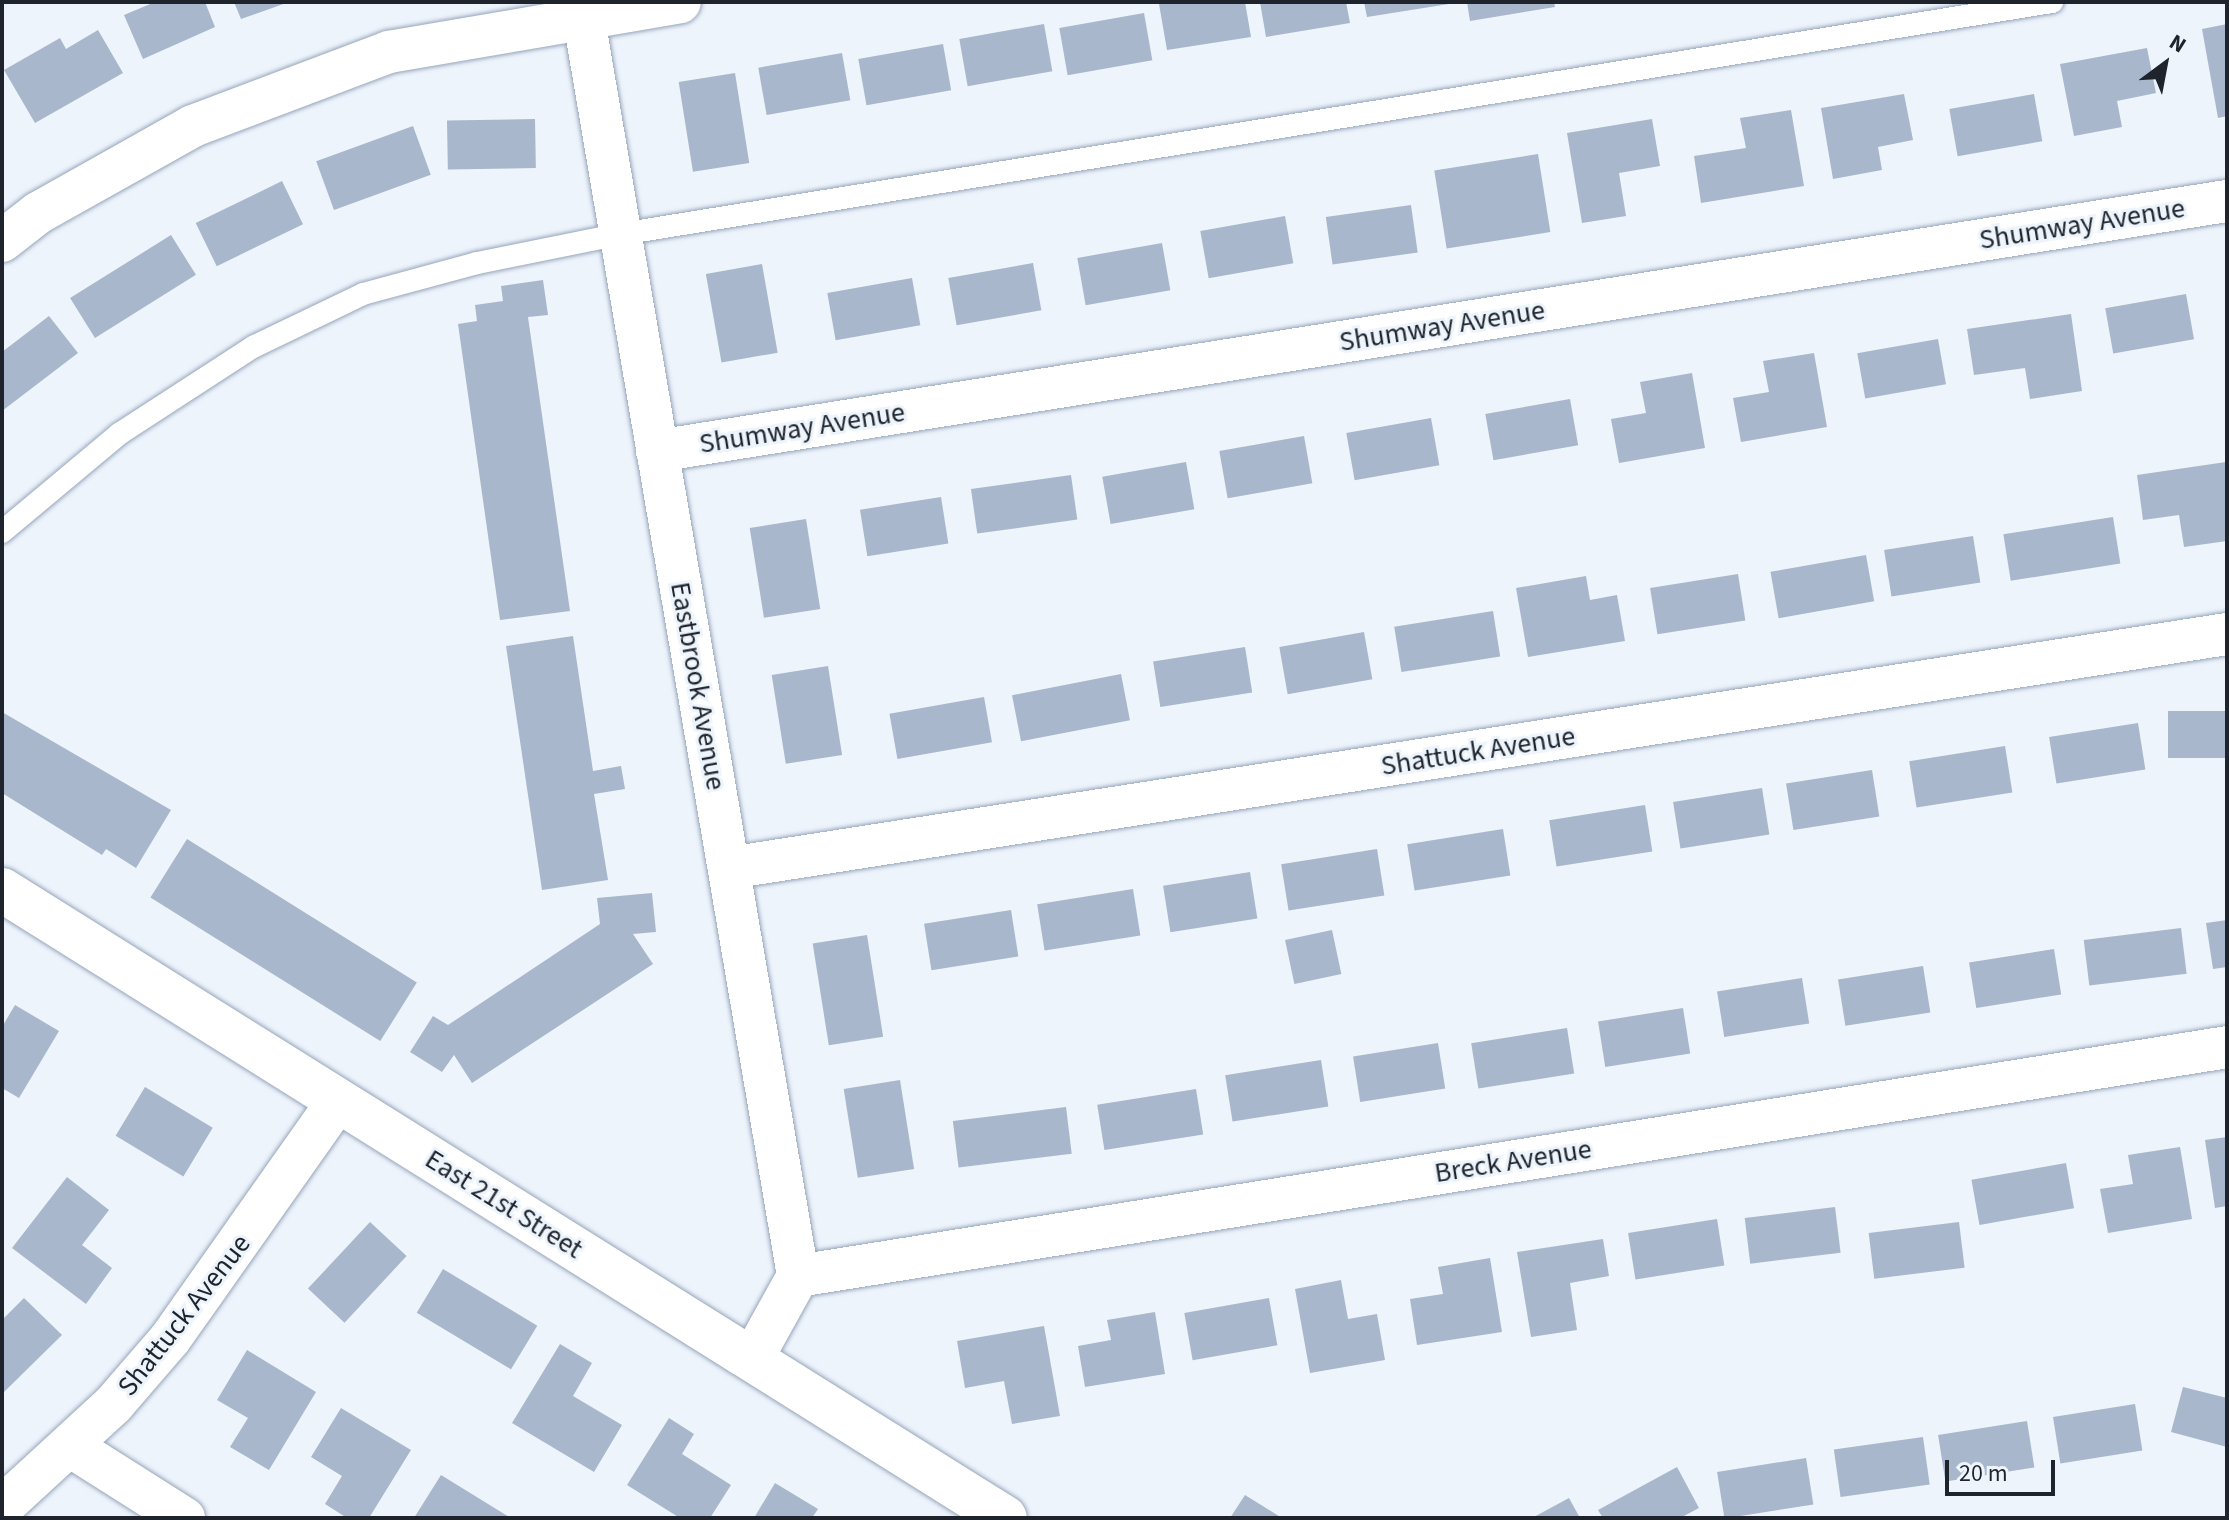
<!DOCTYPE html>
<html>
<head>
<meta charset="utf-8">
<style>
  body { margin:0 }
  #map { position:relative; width:2229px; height:1520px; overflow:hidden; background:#edf4fc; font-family:"Source Sans 3",sans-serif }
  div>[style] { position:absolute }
  .building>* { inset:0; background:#a8b7cb; transform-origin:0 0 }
  .roads { filter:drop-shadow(0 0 2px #97a5ba) drop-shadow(0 0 2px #97a5ba) }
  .lane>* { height:22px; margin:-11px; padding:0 11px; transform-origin:11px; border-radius:11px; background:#fff }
  .street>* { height:42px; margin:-21px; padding:0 21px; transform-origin:21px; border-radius:21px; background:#fff }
  .secondary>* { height:44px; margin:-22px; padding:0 22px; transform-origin:22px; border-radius:22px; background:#fff }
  span { translate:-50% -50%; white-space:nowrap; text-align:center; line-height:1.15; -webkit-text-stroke:6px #edf4fc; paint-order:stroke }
  .street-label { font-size:28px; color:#1f242c }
  .frame { position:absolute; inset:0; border:4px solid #1f242c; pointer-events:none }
  .north { position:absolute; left:2125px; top:24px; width:80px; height:80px; -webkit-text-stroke:6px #edf4fc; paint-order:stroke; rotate:32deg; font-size:22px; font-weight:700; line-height:32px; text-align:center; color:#1f242c }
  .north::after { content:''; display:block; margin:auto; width:28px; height:36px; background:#1f242c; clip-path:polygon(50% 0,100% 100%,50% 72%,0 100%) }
  .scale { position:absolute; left:1945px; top:1460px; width:110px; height:36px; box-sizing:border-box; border:4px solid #1f242c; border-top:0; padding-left:10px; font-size:24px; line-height:28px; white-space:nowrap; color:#1f242c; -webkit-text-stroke:6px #edf4fc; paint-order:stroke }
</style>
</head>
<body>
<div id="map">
  <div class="building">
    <i style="clip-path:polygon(155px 2px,205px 2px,215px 27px,143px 59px,124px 15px)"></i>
    <i style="clip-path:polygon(234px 2px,289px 2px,241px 19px)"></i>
    <i style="clip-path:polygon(1245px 2px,1251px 37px,1167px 50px,1159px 4px)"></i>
    <i style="clip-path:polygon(1260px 2px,1346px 2px,1350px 23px,1266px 37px)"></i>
    <i style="clip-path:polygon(1364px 2px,1449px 2px,1449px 4px,1367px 17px)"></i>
    <i style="clip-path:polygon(1467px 2px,1554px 2px,1555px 7px,1470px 21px)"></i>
    <i style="left:1144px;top:13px;width:48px;height:86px;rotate:80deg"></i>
    <i style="left:1044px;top:24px;width:48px;height:86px;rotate:80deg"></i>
    <i style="clip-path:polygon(2227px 24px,2227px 116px,2218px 118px,2202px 29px)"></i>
    <i style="clip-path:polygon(98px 30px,123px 73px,35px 123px,4px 70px,60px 38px,66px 49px)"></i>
    <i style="left:943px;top:44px;width:47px;height:86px;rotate:80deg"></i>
    <i style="clip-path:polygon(2147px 48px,2156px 93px,2117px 101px,2122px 127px,2074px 136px,2060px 64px)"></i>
    <i style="left:842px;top:53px;width:48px;height:85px;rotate:80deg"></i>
    <i style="left:735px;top:73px;width:91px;height:57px;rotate:81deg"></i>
    <i style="clip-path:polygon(1904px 94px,1913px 140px,1878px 147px,1882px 170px,1833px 179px,1821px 108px)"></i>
    <i style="left:2034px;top:94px;width:48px;height:86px;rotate:80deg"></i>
    <i style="clip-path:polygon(1791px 110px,1804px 186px,1701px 203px,1694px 156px,1746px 148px,1740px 118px)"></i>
    <i style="left:535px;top:119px;width:49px;height:88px;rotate:89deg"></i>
    <i style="clip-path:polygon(1652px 119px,1660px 166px,1619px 173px,1626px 216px,1582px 223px,1567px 133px)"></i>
    <i style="left:413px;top:126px;width:52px;height:103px;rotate:70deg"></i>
    <i style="left:1538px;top:154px;width:79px;height:105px;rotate:81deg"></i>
    <i style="left:282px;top:181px;width:48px;height:96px;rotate:64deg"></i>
    <i style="left:1411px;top:205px;width:48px;height:86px;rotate:82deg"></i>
    <i style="left:1285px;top:216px;width:48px;height:86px;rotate:80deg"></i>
    <i style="left:171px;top:235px;width:47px;height:119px;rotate:58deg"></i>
    <i style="left:1162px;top:243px;width:48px;height:86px;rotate:80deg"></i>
    <i style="left:1033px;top:263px;width:48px;height:86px;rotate:80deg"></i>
    <i style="left:762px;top:264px;width:90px;height:57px;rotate:80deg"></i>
    <i style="left:912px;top:278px;width:48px;height:86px;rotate:80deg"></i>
    <i style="clip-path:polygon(543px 280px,548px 315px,528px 317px,570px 611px,500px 620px,458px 324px,477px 321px,475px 305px,503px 301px,501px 286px)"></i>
    <i style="left:2186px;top:294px;width:46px;height:82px;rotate:80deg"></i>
    <i style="clip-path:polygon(2071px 314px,2082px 391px,2030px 399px,2025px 368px,1974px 375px,1967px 329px)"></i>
    <i style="clip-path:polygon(49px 316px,78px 353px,2px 411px,2px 352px)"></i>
    <i style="left:1938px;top:339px;width:46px;height:82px;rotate:80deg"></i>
    <i style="clip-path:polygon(1814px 353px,1827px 427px,1741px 442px,1733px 398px,1769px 392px,1763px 361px)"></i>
    <i style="clip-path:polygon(1692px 373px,1705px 448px,1619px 463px,1611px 419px,1646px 413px,1640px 382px)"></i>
    <i style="left:1570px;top:399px;width:47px;height:86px;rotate:80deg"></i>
    <i style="left:1431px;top:418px;width:48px;height:86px;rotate:80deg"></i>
    <i style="left:1304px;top:436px;width:48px;height:86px;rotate:80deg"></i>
    <i style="left:1186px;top:462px;width:48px;height:85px;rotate:80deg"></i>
    <i style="clip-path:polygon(2226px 462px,2227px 541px,2184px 547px,2179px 515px,2143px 520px,2137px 475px)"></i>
    <i style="left:1071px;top:475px;width:45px;height:101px;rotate:82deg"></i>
    <i style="left:941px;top:497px;width:47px;height:82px;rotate:81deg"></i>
    <i style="left:2113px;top:517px;width:47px;height:111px;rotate:81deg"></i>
    <i style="left:806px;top:519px;width:91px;height:57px;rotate:81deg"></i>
    <i style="left:1973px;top:536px;width:47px;height:90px;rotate:81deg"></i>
    <i style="left:1866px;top:555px;width:47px;height:97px;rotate:80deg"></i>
    <i style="left:1738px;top:574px;width:47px;height:89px;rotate:81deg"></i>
    <i style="clip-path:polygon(1586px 576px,1590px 600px,1617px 595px,1625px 641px,1528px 657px,1516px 588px)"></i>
    <i style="left:1493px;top:611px;width:46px;height:100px;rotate:81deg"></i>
    <i style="left:1364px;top:632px;width:48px;height:86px;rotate:80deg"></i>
    <i style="clip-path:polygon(573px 636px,593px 771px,621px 766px,625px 789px,594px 794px,608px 880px,542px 890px,506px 646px)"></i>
    <i style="left:1245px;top:647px;width:46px;height:93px;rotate:81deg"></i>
    <i style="left:828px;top:666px;width:90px;height:57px;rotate:81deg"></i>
    <i style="left:1121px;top:674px;width:47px;height:111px;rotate:79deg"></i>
    <i style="left:984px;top:697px;width:46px;height:96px;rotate:80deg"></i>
    <i style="left:2227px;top:711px;width:47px;height:59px;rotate:90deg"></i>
    <i style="clip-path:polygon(2px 712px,171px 810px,136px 868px,106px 849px,102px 855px,2px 793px)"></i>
    <i style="left:2138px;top:723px;width:47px;height:90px;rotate:81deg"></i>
    <i style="left:2005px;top:746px;width:47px;height:97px;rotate:81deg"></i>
    <i style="left:1872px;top:770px;width:47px;height:87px;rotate:81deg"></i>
    <i style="left:1762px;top:788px;width:47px;height:90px;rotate:81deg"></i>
    <i style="left:1645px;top:805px;width:47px;height:97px;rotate:81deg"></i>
    <i style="left:1503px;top:829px;width:47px;height:97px;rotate:81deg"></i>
    <i style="left:187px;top:839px;width:271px;height:69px;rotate:32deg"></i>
    <i style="left:1377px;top:849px;width:47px;height:97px;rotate:81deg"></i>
    <i style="left:1250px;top:872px;width:47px;height:88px;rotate:81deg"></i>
    <i style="left:1133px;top:889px;width:47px;height:97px;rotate:81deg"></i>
    <i style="clip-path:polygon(652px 893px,656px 932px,633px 934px,653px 964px,472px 1083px,454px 1055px,442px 1072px,410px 1052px,433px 1016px,448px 1025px,600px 924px,597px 898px)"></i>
    <i style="left:1011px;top:910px;width:47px;height:88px;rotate:81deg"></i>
    <i style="clip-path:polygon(2227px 920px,2227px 967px,2213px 969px,2206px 923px)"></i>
    <i style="left:2181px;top:928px;width:46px;height:98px;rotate:83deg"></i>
    <i style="left:1332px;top:930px;width:45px;height:48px;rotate:78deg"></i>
    <i style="left:867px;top:935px;width:103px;height:55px;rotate:81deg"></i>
    <i style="left:2054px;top:949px;width:46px;height:86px;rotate:81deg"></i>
    <i style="left:1923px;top:966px;width:47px;height:86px;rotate:81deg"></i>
    <i style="left:1802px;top:978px;width:46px;height:86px;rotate:81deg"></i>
    <i style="clip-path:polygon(15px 1005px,59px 1031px,19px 1098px,2px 1088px,2px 1027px)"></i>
    <i style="left:1683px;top:1008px;width:46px;height:86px;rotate:81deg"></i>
    <i style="left:1567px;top:1028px;width:46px;height:97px;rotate:81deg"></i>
    <i style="left:1438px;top:1043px;width:46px;height:86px;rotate:81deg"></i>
    <i style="left:1321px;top:1060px;width:47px;height:97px;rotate:81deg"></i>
    <i style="left:900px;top:1080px;width:90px;height:57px;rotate:81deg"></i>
    <i style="left:145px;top:1087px;width:79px;height:57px;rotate:31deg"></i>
    <i style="left:1196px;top:1089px;width:46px;height:100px;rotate:81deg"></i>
    <i style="left:1066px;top:1107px;width:47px;height:114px;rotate:83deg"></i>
    <i style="clip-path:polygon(2227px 1137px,2227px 1206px,2215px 1208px,2205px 1140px)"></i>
    <i style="clip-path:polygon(2180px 1147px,2192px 1219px,2108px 1233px,2100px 1189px,2133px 1184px,2128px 1155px)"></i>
    <i style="left:2066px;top:1163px;width:46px;height:96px;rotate:80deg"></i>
    <i style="clip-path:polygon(67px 1177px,109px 1210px,82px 1245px,112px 1268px,86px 1304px,12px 1248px)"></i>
    <i style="left:1835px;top:1207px;width:46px;height:91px;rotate:83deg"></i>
    <i style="left:1717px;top:1219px;width:47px;height:90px;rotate:81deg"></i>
    <i style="left:370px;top:1222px;width:50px;height:91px;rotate:43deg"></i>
    <i style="left:1959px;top:1222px;width:46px;height:91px;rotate:83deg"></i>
    <i style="clip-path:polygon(1603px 1239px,1609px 1276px,1570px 1283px,1577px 1330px,1531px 1337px,1517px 1252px)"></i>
    <i style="clip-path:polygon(1490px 1258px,1502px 1332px,1417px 1345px,1410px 1299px,1443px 1294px,1438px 1267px)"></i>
    <i style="left:443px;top:1269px;width:110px;height:51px;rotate:31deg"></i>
    <i style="clip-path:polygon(1341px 1280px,1348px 1319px,1377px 1314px,1385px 1360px,1310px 1373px,1295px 1289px)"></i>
    <i style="clip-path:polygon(24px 1298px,62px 1335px,4px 1392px,2px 1320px)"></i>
    <i style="left:1269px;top:1298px;width:48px;height:86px;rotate:80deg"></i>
    <i style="clip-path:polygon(1155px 1312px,1165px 1374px,1085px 1387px,1078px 1346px,1111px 1340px,1107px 1320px)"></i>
    <i style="clip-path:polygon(1044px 1326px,1060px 1416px,1012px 1424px,1004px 1381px,965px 1388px,957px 1341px)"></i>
    <i style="clip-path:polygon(560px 1344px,592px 1363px,573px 1396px,622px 1425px,594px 1472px,512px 1423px)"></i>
    <i style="clip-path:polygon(247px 1350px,316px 1392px,269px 1470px,230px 1447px,248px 1418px,217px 1400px)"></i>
    <i style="clip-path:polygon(2183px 1387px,2227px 1398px,2227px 1447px,2171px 1432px)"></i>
    <i style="left:2135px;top:1404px;width:47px;height:83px;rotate:81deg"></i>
    <i style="clip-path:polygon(341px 1408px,411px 1450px,369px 1518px,347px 1518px,325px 1504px,342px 1476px,311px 1457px)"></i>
    <i style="clip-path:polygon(669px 1418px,694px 1434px,682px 1454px,731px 1485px,710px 1518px,680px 1518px,627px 1485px)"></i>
    <i style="left:2027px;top:1421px;width:47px;height:90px;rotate:81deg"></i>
    <i style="left:1923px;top:1437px;width:48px;height:90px;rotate:82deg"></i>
    <i style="left:1806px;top:1458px;width:47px;height:90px;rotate:81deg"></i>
    <i style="clip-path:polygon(1677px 1467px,1699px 1508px,1680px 1518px,1603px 1518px,1598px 1510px)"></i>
    <i style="clip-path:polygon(441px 1475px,511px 1518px,414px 1518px)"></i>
    <i style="clip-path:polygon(775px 1483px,818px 1509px,812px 1518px,754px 1518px)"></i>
    <i style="clip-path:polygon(1245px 1495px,1282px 1518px,1230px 1518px)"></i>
    <i style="clip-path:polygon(1569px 1498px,1580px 1518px,1532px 1518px)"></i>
  </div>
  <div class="roads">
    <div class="lane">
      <i style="left:2px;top:532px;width:153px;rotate:-39.9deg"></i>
      <i style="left:119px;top:434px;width:160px;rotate:-33deg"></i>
      <i style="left:253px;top:347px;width:122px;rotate:-25.7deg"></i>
      <i style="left:363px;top:294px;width:118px;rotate:-15.2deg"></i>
      <i style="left:477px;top:263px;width:147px;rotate:-11.4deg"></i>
      <i style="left:621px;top:234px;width:1450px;rotate:-9.21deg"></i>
    </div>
    <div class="street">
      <i style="left:581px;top:2px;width:1292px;rotate:80.33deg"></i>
      <i style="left:798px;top:1276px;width:95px;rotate:119deg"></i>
      <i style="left:2px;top:241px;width:46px;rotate:-37.9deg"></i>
      <i style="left:38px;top:213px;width:178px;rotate:-29.3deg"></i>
      <i style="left:193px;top:126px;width:210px;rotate:-20.7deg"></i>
      <i style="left:389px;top:52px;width:295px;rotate:-9.7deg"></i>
      <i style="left:657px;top:451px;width:1590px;rotate:-9.05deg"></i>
      <i style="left:729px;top:868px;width:1516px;rotate:-8.88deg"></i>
      <i style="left:798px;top:1276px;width:1447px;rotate:-9.1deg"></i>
      <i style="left:70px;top:1446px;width:135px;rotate:32.3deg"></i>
      <i style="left:2px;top:1507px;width:151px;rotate:-42.6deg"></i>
      <i style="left:113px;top:1405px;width:87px;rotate:-49.2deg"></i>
      <i style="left:170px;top:1339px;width:291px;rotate:-54.8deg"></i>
    </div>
    <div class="secondary">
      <i style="left:2px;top:890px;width:1183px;rotate:32.05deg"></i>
    </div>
  </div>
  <div class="street-label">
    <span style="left:2082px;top:224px;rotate:-9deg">Shumway Avenue</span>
    <span style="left:1442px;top:326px;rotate:-9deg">Shumway Avenue</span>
    <span style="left:802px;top:428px;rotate:-9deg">Shumway Avenue</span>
    <span style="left:698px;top:686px;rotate:80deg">Eastbrook Avenue</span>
    <span style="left:1478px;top:751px;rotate:-9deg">Shattuck Avenue</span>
    <span style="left:1513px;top:1161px;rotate:-9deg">Breck Avenue</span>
    <span style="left:504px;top:1204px;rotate:32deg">East 21st Street</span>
    <span style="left:184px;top:1315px;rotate:-52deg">Shattuck Avenue</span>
  </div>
  <div class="frame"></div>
  <div class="north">N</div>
  <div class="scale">20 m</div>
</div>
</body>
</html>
